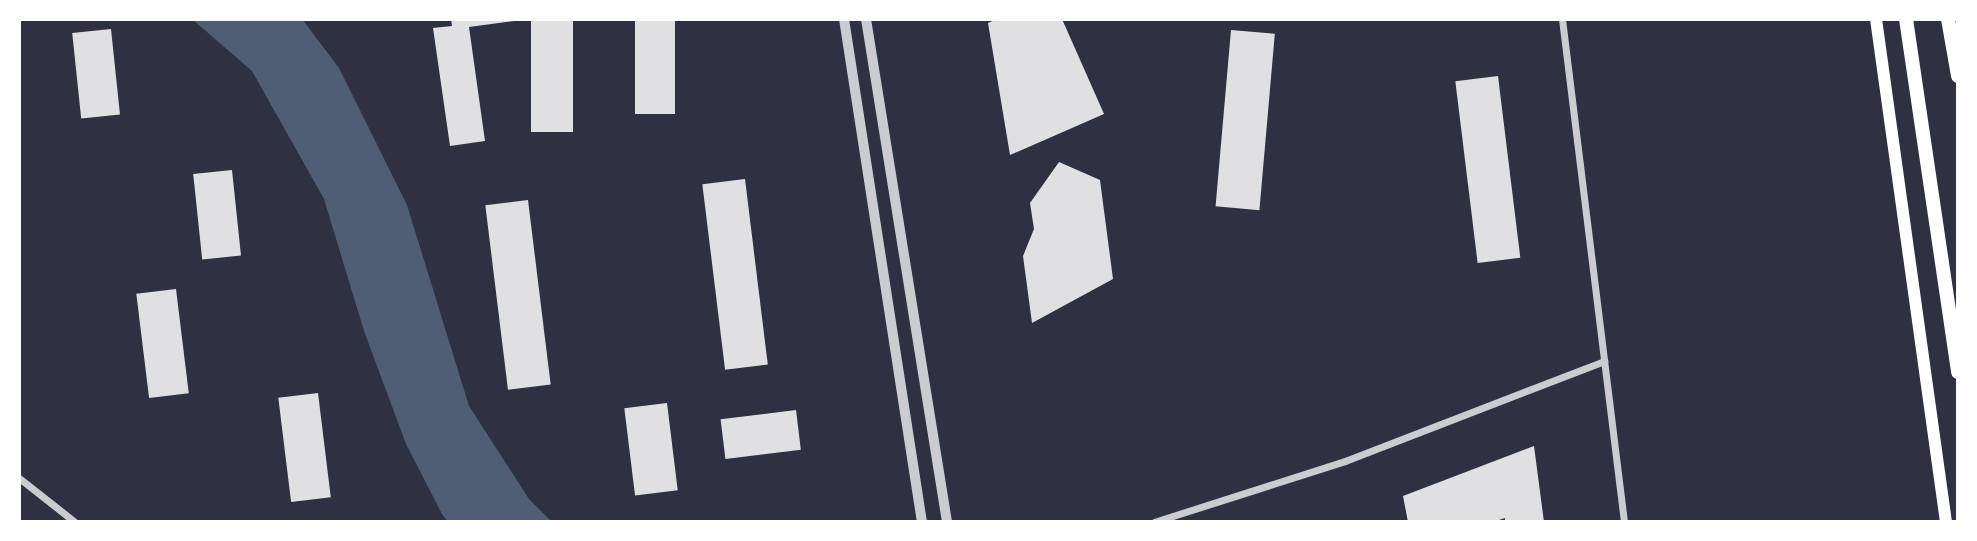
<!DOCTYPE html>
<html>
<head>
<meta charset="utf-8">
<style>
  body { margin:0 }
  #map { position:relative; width:1977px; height:541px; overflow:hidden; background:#2d3142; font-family:"Work Sans",sans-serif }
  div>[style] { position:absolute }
  .water>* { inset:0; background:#4f5d75 }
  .building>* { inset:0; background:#e0e0e3; transform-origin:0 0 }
  .minor>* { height:7px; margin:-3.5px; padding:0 3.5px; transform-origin:3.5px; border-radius:3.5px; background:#caccd0 }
  .tertiary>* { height:10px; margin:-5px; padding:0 5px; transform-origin:5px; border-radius:5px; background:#caccd0 }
  .primary>* { height:12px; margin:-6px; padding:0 6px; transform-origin:6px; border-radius:6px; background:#fff }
  .trunk>* { height:14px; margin:-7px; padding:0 7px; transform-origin:7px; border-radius:7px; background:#fff }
  span { translate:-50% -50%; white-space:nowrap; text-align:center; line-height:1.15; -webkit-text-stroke:7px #fff; paint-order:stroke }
  .frame { position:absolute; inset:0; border:21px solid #fff; pointer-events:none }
</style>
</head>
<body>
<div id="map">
  <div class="water">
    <i style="clip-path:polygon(192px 19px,302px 19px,339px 68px,407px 205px,469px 406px,529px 499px,552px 522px,448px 522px,442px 514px,406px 444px,364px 331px,324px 199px,252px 71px)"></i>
  </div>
  <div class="building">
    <i style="clip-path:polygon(451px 19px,514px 21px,469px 27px,485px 141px,450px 146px,433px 28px,452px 26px)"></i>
    <i style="left:531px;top:19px;width:42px;height:113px"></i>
    <i style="left:635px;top:19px;width:40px;height:95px"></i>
    <i style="clip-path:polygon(997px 19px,1062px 19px,1104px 114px,1010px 155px,988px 23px)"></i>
    <i style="left:111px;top:29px;width:86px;height:39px;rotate:84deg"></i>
    <i style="left:1231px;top:30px;width:44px;height:177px;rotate:5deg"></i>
    <i style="left:1498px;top:76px;width:183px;height:43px;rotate:83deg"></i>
    <i style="clip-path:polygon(1059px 162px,1100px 180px,1113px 279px,1032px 323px,1023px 256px,1034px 229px,1030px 203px)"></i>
    <i style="left:232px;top:170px;width:86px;height:39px;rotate:84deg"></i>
    <i style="left:745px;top:179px;width:187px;height:43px;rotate:83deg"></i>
    <i style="left:528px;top:200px;width:186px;height:43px;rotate:83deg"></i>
    <i style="left:176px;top:289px;width:105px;height:40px;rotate:83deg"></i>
    <i style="left:318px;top:393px;width:105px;height:40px;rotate:83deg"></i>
    <i style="left:667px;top:403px;width:88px;height:43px;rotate:83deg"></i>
    <i style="left:796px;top:410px;width:40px;height:76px;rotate:83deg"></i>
    <i style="clip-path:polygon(1534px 446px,1544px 522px,1505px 522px,1505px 518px,1493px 522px,1408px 522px,1403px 496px)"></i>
  </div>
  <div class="minor">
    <i style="left:1562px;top:19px;width:507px;rotate:82.97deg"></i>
    <i style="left:19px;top:478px;width:71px;rotate:38.2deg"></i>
    <i style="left:1154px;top:522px;width:201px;rotate:-17.7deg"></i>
    <i style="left:1345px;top:461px;width:278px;rotate:-21.1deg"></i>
  </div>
  <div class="tertiary">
    <i style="left:844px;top:19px;width:509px;rotate:81.19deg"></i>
    <i style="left:866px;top:19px;width:509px;rotate:80.85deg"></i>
  </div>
  <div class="primary">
    <i style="left:1876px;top:19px;width:508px;rotate:82.08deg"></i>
  </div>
  <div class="trunk">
    <i style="left:1906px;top:19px;width:357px;rotate:81.6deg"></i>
    <i style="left:1948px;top:19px;width:58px;rotate:80deg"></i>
  </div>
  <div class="frame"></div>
</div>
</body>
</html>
